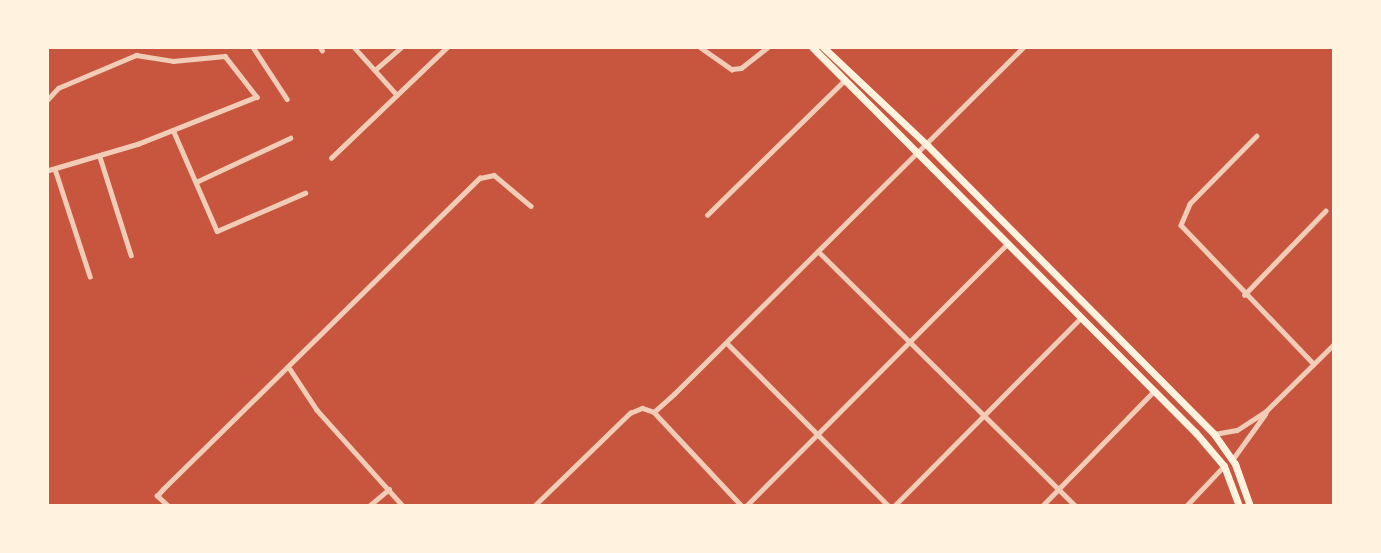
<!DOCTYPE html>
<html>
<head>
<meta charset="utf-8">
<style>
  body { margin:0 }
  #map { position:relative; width:1381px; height:553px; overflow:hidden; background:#c8553d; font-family:"PT Sans Narrow",sans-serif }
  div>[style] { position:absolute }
  .minor>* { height:4.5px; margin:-2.25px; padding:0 2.25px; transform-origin:2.25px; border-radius:2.25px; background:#f1ccb7 }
  .tertiary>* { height:5px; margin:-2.5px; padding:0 2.5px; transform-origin:2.5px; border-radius:2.5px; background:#f1ccb7 }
  .trunk>* { height:7px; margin:-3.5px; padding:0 3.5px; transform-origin:3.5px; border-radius:3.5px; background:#fff3e0 }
  span { translate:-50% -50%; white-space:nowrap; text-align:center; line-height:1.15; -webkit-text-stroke:6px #fff3e0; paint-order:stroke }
  .frame { position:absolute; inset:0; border:49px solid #fff3e0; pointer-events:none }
</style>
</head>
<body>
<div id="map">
  <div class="minor">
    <i style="left:253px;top:47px;width:62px;rotate:56.8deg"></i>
    <i style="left:320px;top:47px;width:4px;rotate:56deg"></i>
    <i style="left:354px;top:47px;width:64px;rotate:48.1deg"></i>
    <i style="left:700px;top:47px;width:39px;rotate:35deg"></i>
    <i style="left:732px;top:69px;width:9px;rotate:-6deg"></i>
    <i style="left:741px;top:68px;width:34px;rotate:-38deg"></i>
    <i style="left:375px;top:70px;width:35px;rotate:-41deg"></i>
    <i style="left:47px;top:100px;width:16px;rotate:-47deg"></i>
    <i style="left:58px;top:88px;width:85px;rotate:-22.9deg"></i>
    <i style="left:136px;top:55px;width:37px;rotate:9deg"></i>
    <i style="left:173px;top:61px;width:52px;rotate:-5.5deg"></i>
    <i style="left:225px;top:56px;width:52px;rotate:52deg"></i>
    <i style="left:257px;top:97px;width:127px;rotate:158.3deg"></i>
    <i style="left:139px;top:144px;width:96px;rotate:163.6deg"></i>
    <i style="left:174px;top:132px;width:108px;rotate:66.5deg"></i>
    <i style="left:217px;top:231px;width:96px;rotate:-23.4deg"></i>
    <i style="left:1257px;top:136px;width:95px;rotate:134.6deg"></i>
    <i style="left:1190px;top:204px;width:23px;rotate:113deg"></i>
    <i style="left:1181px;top:225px;width:192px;rotate:46.3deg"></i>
    <i style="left:100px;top:157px;width:103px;rotate:72.4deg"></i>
    <i style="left:331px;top:158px;width:161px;rotate:-43.7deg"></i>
    <i style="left:55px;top:169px;width:113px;rotate:71.9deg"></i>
    <i style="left:196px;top:182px;width:104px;rotate:-25.1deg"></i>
    <i style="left:707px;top:215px;width:193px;rotate:-44.4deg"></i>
    <i style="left:818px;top:251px;width:363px;rotate:44.7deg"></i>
    <i style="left:1244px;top:295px;width:117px;rotate:-46deg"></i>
    <i style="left:727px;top:343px;width:230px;rotate:45.2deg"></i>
    <i style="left:290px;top:369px;width:49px;rotate:56.6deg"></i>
    <i style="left:317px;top:410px;width:129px;rotate:48.1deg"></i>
    <i style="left:654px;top:412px;width:129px;rotate:46.9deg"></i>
    <i style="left:168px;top:506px;width:15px;rotate:-138deg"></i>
    <i style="left:157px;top:496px;width:9px;rotate:-49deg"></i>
    <i style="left:163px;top:489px;width:444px;rotate:-44.5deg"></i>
    <i style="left:480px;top:178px;width:14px;rotate:-12deg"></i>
    <i style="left:494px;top:175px;width:48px;rotate:40deg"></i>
    <i style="left:369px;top:506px;width:26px;rotate:-40deg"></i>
    <i style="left:534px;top:506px;width:134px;rotate:-44.1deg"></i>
    <i style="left:630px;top:413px;width:13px;rotate:-23deg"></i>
    <i style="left:642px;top:408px;width:13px;rotate:18deg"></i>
    <i style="left:654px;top:412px;width:27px;rotate:-42deg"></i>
    <i style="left:674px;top:394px;width:492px;rotate:-44.8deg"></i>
    <i style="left:746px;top:506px;width:368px;rotate:-45.1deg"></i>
    <i style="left:894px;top:506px;width:265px;rotate:-45.2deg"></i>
    <i style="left:1042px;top:506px;width:161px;rotate:-45.8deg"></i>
    <i style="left:1186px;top:506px;width:54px;rotate:-46.5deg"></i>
  </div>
  <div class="tertiary">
    <i style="left:1214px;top:434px;width:23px;rotate:-10deg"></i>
    <i style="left:1237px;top:430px;width:35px;rotate:-33deg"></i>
    <i style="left:1266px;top:411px;width:95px;rotate:-44.6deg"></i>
    <i style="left:1232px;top:460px;width:57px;rotate:-54.3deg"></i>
  </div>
  <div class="trunk">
    <i style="left:812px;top:47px;width:544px;rotate:45.15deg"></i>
    <i style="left:1196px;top:433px;width:43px;rotate:49.7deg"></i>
    <i style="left:1224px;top:466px;width:43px;rotate:69.4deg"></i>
    <i style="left:823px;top:47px;width:144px;rotate:43.3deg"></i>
    <i style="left:928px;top:146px;width:406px;rotate:45.2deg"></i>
    <i style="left:1214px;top:434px;width:37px;rotate:55deg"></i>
    <i style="left:1235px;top:464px;width:45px;rotate:70.3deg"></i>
  </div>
  <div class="frame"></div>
</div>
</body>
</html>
